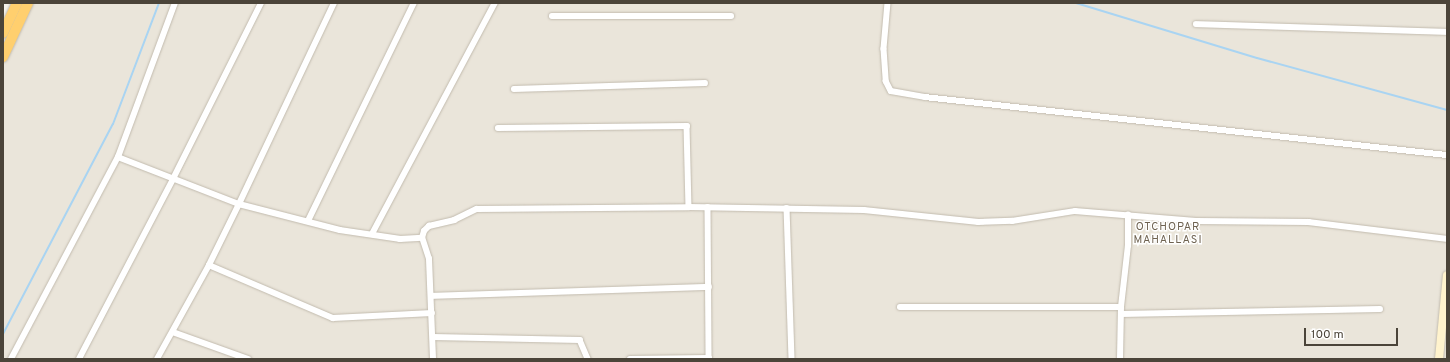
<!DOCTYPE html>
<html>
<head>
<meta charset="utf-8">
<style>
  body { margin:0 }
  #map { position:relative; width:1450px; height:362px; overflow:hidden; background:#f6f3ec; font-family:Overpass,sans-serif }
  div>[style] { position:absolute }
  .residential>* { inset:0; background:#eae5da }
  .stream>* { height:2px; margin:-1px; padding:0 1px; transform-origin:1px; border-radius:1px; background:#a9d4f2 }
  .roads { filter:drop-shadow(0 0 1px #c2bbae) drop-shadow(0 0 1px #c2bbae) }
  .street>* { height:5.5px; margin:-2.75px; padding:0 2.75px; transform-origin:2.75px; border-radius:2.75px; background:#fff }
  .secondary>* { height:8px; margin:-4px; padding:0 4px; transform-origin:4px; border-radius:4px; background:#fff3cd }
  .highway>* { height:10px; margin:-5px; padding:0 5px; transform-origin:5px; border-radius:5px; background:#ffcf6e }
  span { translate:-50% -50%; white-space:nowrap; text-align:center; line-height:1.15; -webkit-text-stroke:3px #fff; paint-order:stroke }
  .neighbourhood-label { font-size:11px; color:#6e6250; letter-spacing:1px }
  .frame { position:absolute; inset:0; border:4px solid #4b4439; pointer-events:none }
  .scale { position:absolute; left:1304px; top:328px; width:94px; height:18px; box-sizing:border-box; border:2px solid #4b4439; border-top:0; padding-left:5px; font-size:12px; line-height:14px; white-space:nowrap; color:#4b4439; -webkit-text-stroke:3px #fff; paint-order:stroke }
</style>
</head>
<body>
<div id="map">
  <div class="residential">
    <i style="clip-path:polygon(28px 3px,1447px 3px,1447px 359px,3px 359px,3px 57px)"></i>
  </div>
  <div class="stream">
    <i style="left:1076px;top:3px;width:189px;rotate:16.9deg"></i>
    <i style="left:1257px;top:58px;width:197px;rotate:15.3deg"></i>
    <i style="left:3px;top:334px;width:237px;rotate:-62.4deg"></i>
    <i style="left:113px;top:124px;width:129px;rotate:-69.2deg"></i>
  </div>
  <div class="roads">
    <div class="street">
      <i style="left:888px;top:3px;width:46px;rotate:95deg"></i>
      <i style="left:884px;top:49px;width:32px;rotate:86deg"></i>
      <i style="left:886px;top:81px;width:11px;rotate:63deg"></i>
      <i style="left:891px;top:91px;width:35px;rotate:10deg"></i>
      <i style="left:925px;top:97px;width:525px;rotate:6.34deg"></i>
      <i style="left:552px;top:16px;width:179px"></i>
      <i style="left:1196px;top:24px;width:251px;rotate:1.8deg"></i>
      <i style="left:514px;top:89px;width:191px;rotate:-1.8deg"></i>
      <i style="left:498px;top:128px;width:189px;rotate:-0.6deg"></i>
      <i style="left:687px;top:126px;width:81px;rotate:88.6deg"></i>
      <i style="left:118px;top:157px;width:130px;rotate:21.2deg"></i>
      <i style="left:239px;top:204px;width:104px;rotate:14.4deg"></i>
      <i style="left:340px;top:230px;width:61px;rotate:8.5deg"></i>
      <i style="left:400px;top:239px;width:22px;rotate:-3deg"></i>
      <i style="left:708px;top:207px;width:152px;rotate:89.6deg"></i>
      <i style="left:787px;top:208px;width:151px;rotate:88.1deg"></i>
      <i style="left:308px;top:221px;width:242px;rotate:-64.1deg"></i>
      <i style="left:372px;top:234px;width:262px;rotate:-62deg"></i>
      <i style="left:209px;top:265px;width:135px;rotate:23.1deg"></i>
      <i style="left:333px;top:318px;width:99px;rotate:-2.9deg"></i>
      <i style="left:431px;top:296px;width:278px;rotate:-1.9deg"></i>
      <i style="left:900px;top:307px;width:221px"></i>
      <i style="left:1121px;top:314px;width:259px;rotate:-1.1deg"></i>
      <i style="left:173px;top:332px;width:80px;rotate:19.8deg"></i>
      <i style="left:433px;top:337px;width:147px;rotate:1.2deg"></i>
      <i style="left:580px;top:340px;width:21px;rotate:67deg"></i>
      <i style="left:11px;top:359px;width:229px;rotate:-62.1deg"></i>
      <i style="left:118px;top:157px;width:164px;rotate:-69.7deg"></i>
      <i style="left:79px;top:359px;width:203px;rotate:-62.4deg"></i>
      <i style="left:173px;top:179px;width:197px;rotate:-63.4deg"></i>
      <i style="left:157px;top:359px;width:107px;rotate:-61deg"></i>
      <i style="left:209px;top:265px;width:68px;rotate:-63.8deg"></i>
      <i style="left:239px;top:204px;width:222px;rotate:-64.7deg"></i>
      <i style="left:433px;top:359px;width:100px;rotate:-92.3deg"></i>
      <i style="left:429px;top:259px;width:22px;rotate:-108deg"></i>
      <i style="left:422px;top:238px;width:7px;rotate:-74deg"></i>
      <i style="left:424px;top:231px;width:7px;rotate:-45deg"></i>
      <i style="left:429px;top:226px;width:26px;rotate:-13deg"></i>
      <i style="left:454px;top:220px;width:25px;rotate:-26deg"></i>
      <i style="left:477px;top:209px;width:212px;rotate:-0.5deg"></i>
      <i style="left:689px;top:207px;width:175px;rotate:1deg"></i>
      <i style="left:864px;top:210px;width:115px;rotate:6deg"></i>
      <i style="left:978px;top:222px;width:34px;rotate:-2deg"></i>
      <i style="left:1012px;top:221px;width:64px;rotate:-9deg"></i>
      <i style="left:1075px;top:211px;width:121px;rotate:4.7deg"></i>
      <i style="left:1196px;top:221px;width:113px;rotate:0.5deg"></i>
      <i style="left:1309px;top:222px;width:139px;rotate:7deg"></i>
      <i style="left:630px;top:359px;width:79px;rotate:-0.7deg"></i>
      <i style="left:1120px;top:359px;width:52px;rotate:-88.9deg"></i>
      <i style="left:1121px;top:307px;width:61px;rotate:-83.5deg"></i>
      <i style="left:1128px;top:246px;width:31px;rotate:-90deg"></i>
    </div>
    <div class="secondary">
      <i style="left:1439px;top:359px;width:84px;rotate:-84.6deg"></i>
    </div>
    <div class="highway">
      <i style="left:3px;top:33px;width:33px;rotate:-65deg"></i>
      <i style="left:3px;top:57px;width:60px;rotate:-65.2deg"></i>
    </div>
  </div>
  <div class="neighbourhood-label">
    <span style="left:1168px;top:234px">OTCHOPAR<br>MAHALLASI</span>
  </div>
  <div class="frame"></div>
  <div class="scale">100 m</div>
</div>
</body>
</html>
